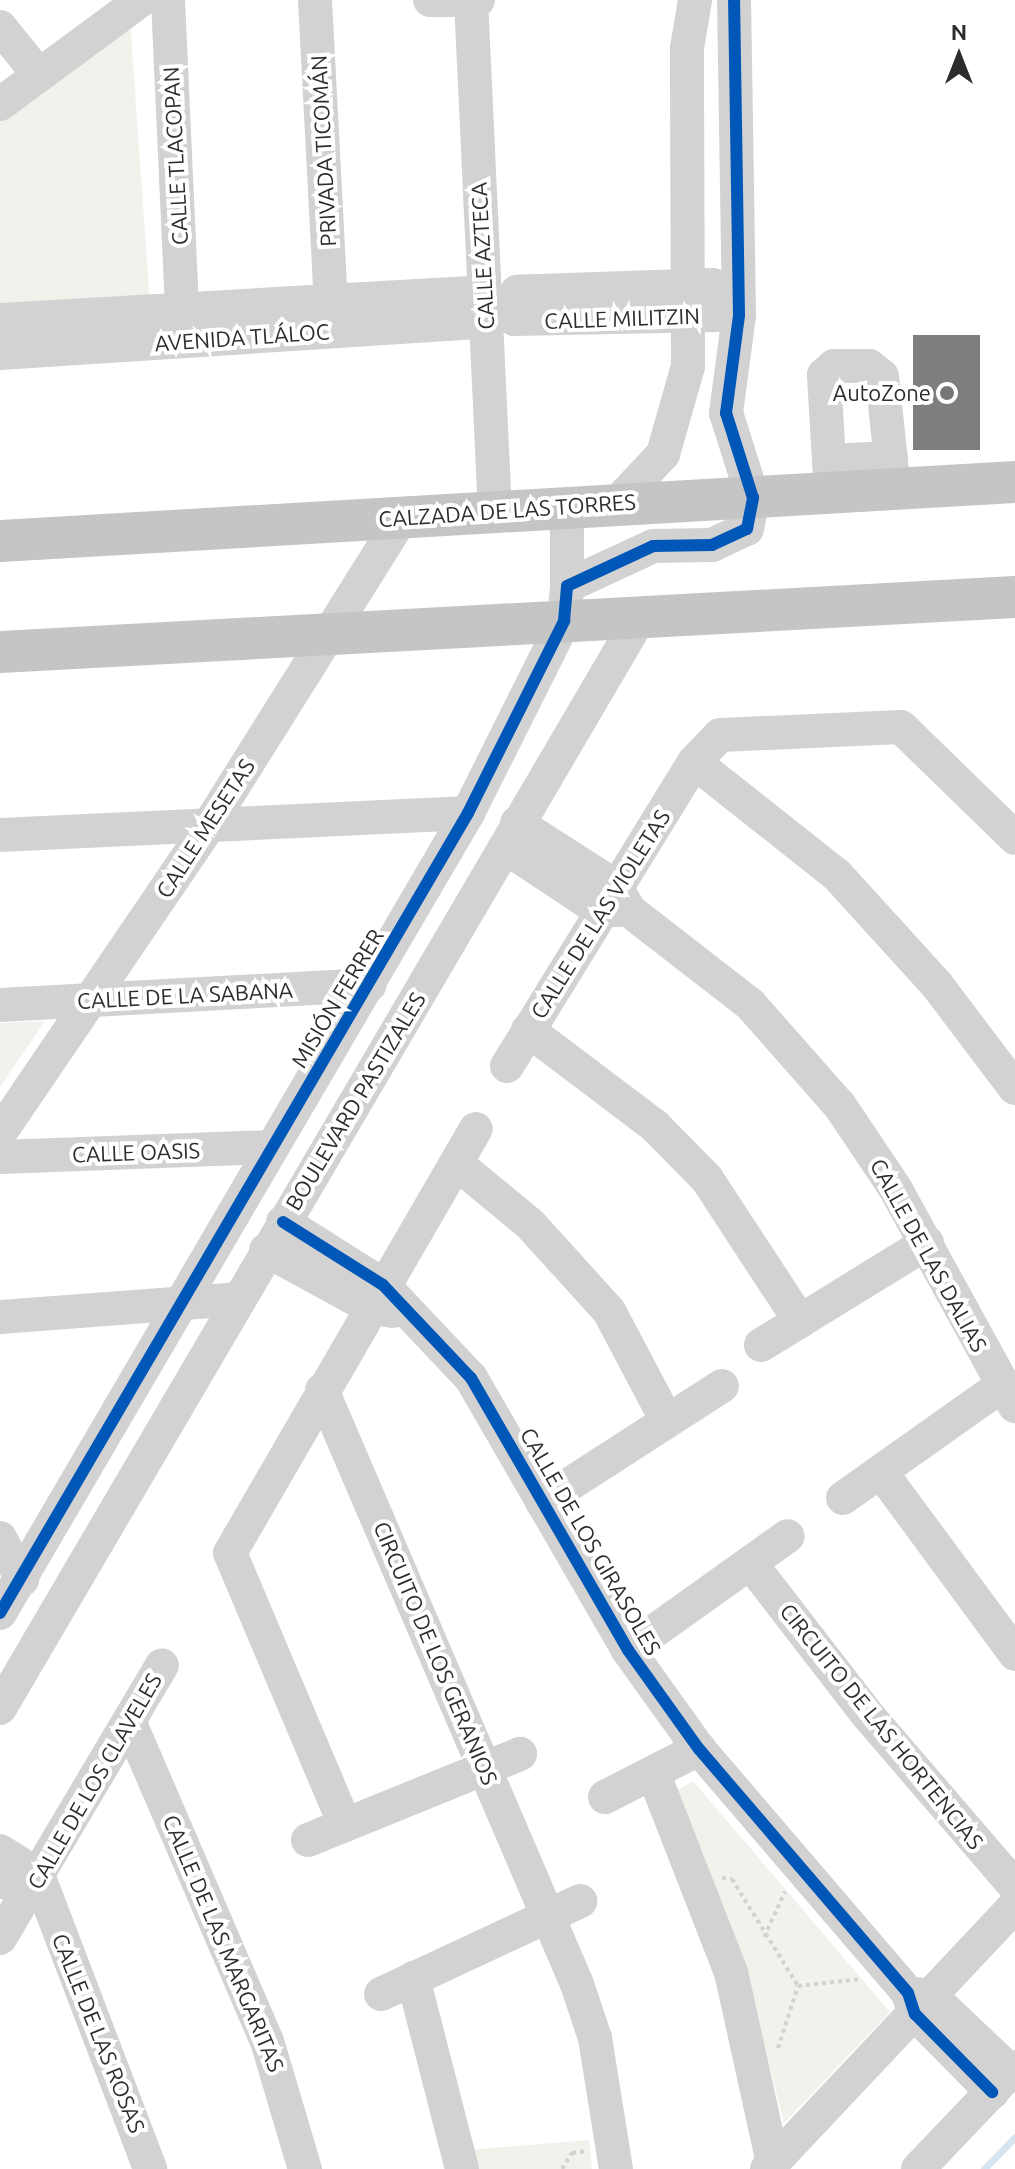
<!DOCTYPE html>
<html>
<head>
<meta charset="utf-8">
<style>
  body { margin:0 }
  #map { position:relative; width:1015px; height:2169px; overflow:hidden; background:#fff; font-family:Ubuntu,sans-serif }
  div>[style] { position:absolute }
  .green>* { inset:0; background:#eff3eb }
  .stream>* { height:7px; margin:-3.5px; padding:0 3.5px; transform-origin:3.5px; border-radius:3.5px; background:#d7e5f0 }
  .building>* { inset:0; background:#7e7e7e; transform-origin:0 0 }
  .path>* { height:4px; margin-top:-2px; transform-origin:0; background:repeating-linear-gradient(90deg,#d2d2d2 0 4px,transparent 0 8px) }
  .minor>* { height:34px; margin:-17px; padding:0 17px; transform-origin:17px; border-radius:17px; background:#d2d2d2 }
  .major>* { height:42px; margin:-21px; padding:0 21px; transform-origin:21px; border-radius:21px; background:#c5c5c5 }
  .cycleway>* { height:12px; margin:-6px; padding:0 6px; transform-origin:6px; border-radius:6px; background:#0057b8 }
  .dots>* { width:22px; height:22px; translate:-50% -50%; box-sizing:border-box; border:4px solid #fff; border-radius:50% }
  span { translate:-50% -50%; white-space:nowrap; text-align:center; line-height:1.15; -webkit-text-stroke:8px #fff; paint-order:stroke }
  .street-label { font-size:22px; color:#2d2d2d }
  .poi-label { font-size:22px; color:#2d2d2d }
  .right { translate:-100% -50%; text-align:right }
  .north { position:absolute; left:919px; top:16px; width:80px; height:80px; -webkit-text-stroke:6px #fff; paint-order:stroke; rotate:0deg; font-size:22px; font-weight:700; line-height:32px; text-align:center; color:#2d2d2d }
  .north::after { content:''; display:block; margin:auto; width:28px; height:36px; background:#2d2d2d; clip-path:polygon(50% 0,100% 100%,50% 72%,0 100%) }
</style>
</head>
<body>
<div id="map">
  <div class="green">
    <i style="clip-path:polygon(130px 20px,150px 303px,0 313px,0 120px)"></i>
    <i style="clip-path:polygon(45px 1021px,0 1087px,0 1023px)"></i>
    <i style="clip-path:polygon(693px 1781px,890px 2012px,784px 2123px,740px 1950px,678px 1790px)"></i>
    <i style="clip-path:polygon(589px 2140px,592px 2169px,469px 2169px,468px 2150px)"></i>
  </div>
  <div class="stream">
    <i style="left:984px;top:2169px;width:45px;rotate:-45.9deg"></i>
  </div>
  <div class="building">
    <i style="left:980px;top:335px;width:115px;height:67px;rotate:90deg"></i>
  </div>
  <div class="path">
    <i style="left:722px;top:1878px;width:10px;rotate:6deg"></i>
    <i style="left:732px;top:1879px;width:126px;rotate:58.3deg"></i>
    <i style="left:798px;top:1986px;width:63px;rotate:-6.3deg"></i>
    <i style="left:764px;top:1937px;width:50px;rotate:-65deg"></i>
    <i style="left:778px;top:2048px;width:65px;rotate:-72.1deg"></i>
    <i style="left:562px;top:2169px;width:19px;rotate:-58deg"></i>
    <i style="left:572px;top:2153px;width:15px;rotate:-8deg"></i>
  </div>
  <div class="minor">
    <i style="left:168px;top:0;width:311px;rotate:87.4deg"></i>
    <i style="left:315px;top:0;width:302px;rotate:87deg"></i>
    <i style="left:430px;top:0;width:48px"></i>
    <i style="left:471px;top:0;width:513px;rotate:87.32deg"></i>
    <i style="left:0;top:27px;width:62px;rotate:50.9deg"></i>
    <i style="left:0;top:104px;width:175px;rotate:-36.4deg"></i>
    <i style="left:713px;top:285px;width:196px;rotate:178deg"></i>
    <i style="left:517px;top:292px;width:27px;rotate:96deg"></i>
    <i style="left:514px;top:319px;width:202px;rotate:-1.1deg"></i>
    <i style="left:0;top:320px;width:484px;rotate:-3.3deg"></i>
    <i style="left:0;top:353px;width:486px;rotate:-3.7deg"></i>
    <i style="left:829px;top:461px;width:62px;rotate:-2.8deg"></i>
    <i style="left:831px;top:494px;width:119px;rotate:-93.4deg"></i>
    <i style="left:824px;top:375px;width:13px;rotate:-42deg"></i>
    <i style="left:834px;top:366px;width:35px"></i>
    <i style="left:869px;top:366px;width:16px;rotate:38deg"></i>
    <i style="left:882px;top:376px;width:115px;rotate:84deg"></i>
    <i style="left:618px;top:502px;width:66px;rotate:-46.8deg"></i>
    <i style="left:663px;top:454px;width:91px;rotate:-74.1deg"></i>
    <i style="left:688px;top:366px;width:318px;rotate:-90.2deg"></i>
    <i style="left:687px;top:48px;width:49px;rotate:-80.5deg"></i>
    <i style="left:567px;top:506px;width:80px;rotate:90deg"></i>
    <i style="left:694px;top:762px;width:182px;rotate:38.3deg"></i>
    <i style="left:837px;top:875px;width:149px;rotate:47.7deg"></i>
    <i style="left:937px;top:985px;width:129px;rotate:52.9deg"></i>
    <i style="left:517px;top:823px;width:117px;rotate:32.7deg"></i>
    <i style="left:615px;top:886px;width:29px;rotate:59deg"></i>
    <i style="left:630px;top:911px;width:152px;rotate:37.8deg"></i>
    <i style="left:750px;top:1004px;width:136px;rotate:48.6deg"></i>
    <i style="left:840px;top:1106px;width:99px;rotate:56.1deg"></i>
    <i style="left:895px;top:1188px;width:249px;rotate:61.2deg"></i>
    <i style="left:0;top:835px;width:469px;rotate:-2.7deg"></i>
    <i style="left:505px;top:847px;width:114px;rotate:33.6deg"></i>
    <i style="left:600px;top:910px;width:21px"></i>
    <i style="left:0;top:1005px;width:370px;rotate:-3.1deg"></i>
    <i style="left:528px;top:1030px;width:159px;rotate:37.1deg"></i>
    <i style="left:655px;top:1126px;width:74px;rotate:45.5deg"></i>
    <i style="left:707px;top:1179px;width:170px;rotate:56.8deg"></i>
    <i style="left:507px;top:1066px;width:357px;rotate:-58.4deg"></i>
    <i style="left:694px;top:762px;width:37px;rotate:-46deg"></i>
    <i style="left:720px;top:735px;width:181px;rotate:-2.5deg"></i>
    <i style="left:901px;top:727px;width:159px;rotate:44.2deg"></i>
    <i style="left:0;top:1133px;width:372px;rotate:-55.8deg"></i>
    <i style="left:209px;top:825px;width:363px;rotate:-57.9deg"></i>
    <i style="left:0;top:1157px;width:272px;rotate:-2.1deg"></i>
    <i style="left:456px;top:1163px;width:96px;rotate:39.5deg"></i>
    <i style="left:530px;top:1224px;width:118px;rotate:47.8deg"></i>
    <i style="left:609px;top:1311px;width:124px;rotate:62.2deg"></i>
    <i style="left:283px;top:1222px;width:118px;rotate:32.2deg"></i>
    <i style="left:383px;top:1285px;width:128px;rotate:46.6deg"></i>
    <i style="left:471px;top:1378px;width:314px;rotate:60deg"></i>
    <i style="left:628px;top:1650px;width:122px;rotate:54.4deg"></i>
    <i style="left:699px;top:1749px;width:321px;rotate:49.4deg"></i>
    <i style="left:908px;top:1993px;width:22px;rotate:72deg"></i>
    <i style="left:915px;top:2014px;width:110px;rotate:45.4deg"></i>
    <i style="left:266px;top:1250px;width:119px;rotate:28.7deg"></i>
    <i style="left:370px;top:1307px;width:23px;rotate:10deg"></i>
    <i style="left:0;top:1317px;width:238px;rotate:-4.3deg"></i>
    <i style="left:761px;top:1345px;width:195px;rotate:-31.6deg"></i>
    <i style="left:322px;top:1390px;width:646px;rotate:66.77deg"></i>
    <i style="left:577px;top:1984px;width:57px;rotate:71.6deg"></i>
    <i style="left:595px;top:2038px;width:133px;rotate:80.9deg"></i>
    <i style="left:881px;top:1472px;width:226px;rotate:53.6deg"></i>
    <i style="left:843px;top:1498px;width:194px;rotate:-35.3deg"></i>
    <i style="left:542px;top:1502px;width:214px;rotate:-32.8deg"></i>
    <i style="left:0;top:1538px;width:47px;rotate:61.8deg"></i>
    <i style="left:751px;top:1564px;width:188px;rotate:52.3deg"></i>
    <i style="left:866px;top:1713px;width:228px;rotate:49.3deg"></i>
    <i style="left:0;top:1613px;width:927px;rotate:-59.67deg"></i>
    <i style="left:468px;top:813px;width:215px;rotate:-63.4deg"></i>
    <i style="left:564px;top:621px;width:35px;rotate:-85deg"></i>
    <i style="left:567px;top:586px;width:95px;rotate:-24.9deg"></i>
    <i style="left:653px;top:546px;width:59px;rotate:-1deg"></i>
    <i style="left:712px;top:545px;width:38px;rotate:-25deg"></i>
    <i style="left:747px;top:529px;width:32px;rotate:-79deg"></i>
    <i style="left:753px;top:498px;width:89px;rotate:-107.6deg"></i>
    <i style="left:726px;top:413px;width:99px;rotate:-82.4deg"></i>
    <i style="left:739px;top:315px;width:315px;rotate:-90.9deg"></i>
    <i style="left:628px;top:1650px;width:196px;rotate:-35.5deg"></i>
    <i style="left:0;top:1708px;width:1263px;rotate:-59.6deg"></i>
    <i style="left:129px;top:1721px;width:348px;rotate:66.7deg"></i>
    <i style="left:267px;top:2041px;width:134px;rotate:73.5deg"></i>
    <i style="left:654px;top:1775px;width:212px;rotate:68.7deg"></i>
    <i style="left:731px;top:1972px;width:196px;rotate:77.6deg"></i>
    <i style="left:605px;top:1797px;width:106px;rotate:-27.1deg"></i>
    <i style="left:345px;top:1825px;width:295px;rotate:-112.9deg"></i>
    <i style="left:230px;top:1553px;width:490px;rotate:-59.9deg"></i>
    <i style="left:308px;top:1840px;width:229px;rotate:-22.1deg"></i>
    <i style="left:0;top:1851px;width:45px;rotate:32.3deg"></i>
    <i style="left:38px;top:1875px;width:315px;rotate:69.1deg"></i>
    <i style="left:0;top:1880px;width:49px;rotate:22.9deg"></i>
    <i style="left:0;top:1938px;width:317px;rotate:-59.3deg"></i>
    <i style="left:413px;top:1978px;width:197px;rotate:75.6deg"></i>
    <i style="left:908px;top:1993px;width:23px;rotate:7deg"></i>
    <i style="left:931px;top:1996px;width:110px;rotate:43.5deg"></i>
    <i style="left:381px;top:1994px;width:220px;rotate:-25deg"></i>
    <i style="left:767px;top:2169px;width:361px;rotate:-46.7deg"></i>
    <i style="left:918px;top:2169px;width:141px;rotate:-46.4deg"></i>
  </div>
  <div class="major">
    <i style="left:0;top:541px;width:1017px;rotate:-3.33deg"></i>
    <i style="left:0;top:652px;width:1016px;rotate:-3.1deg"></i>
  </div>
  <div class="cycleway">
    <i style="left:283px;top:1222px;width:118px;rotate:32.2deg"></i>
    <i style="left:383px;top:1285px;width:128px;rotate:46.6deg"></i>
    <i style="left:471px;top:1378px;width:314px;rotate:60deg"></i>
    <i style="left:628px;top:1650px;width:122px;rotate:54.4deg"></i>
    <i style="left:699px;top:1749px;width:321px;rotate:49.4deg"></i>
    <i style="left:908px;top:1993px;width:22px;rotate:72deg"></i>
    <i style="left:915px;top:2014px;width:110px;rotate:45.4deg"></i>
    <i style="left:0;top:1613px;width:927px;rotate:-59.67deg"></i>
    <i style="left:468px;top:813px;width:215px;rotate:-63.4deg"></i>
    <i style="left:564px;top:621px;width:35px;rotate:-85deg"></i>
    <i style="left:567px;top:586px;width:95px;rotate:-24.9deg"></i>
    <i style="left:653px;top:546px;width:59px;rotate:-1deg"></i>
    <i style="left:712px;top:545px;width:38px;rotate:-25deg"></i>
    <i style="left:747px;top:529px;width:32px;rotate:-79deg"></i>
    <i style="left:753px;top:498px;width:89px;rotate:-107.6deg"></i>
    <i style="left:726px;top:413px;width:99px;rotate:-82.4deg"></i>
    <i style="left:739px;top:315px;width:315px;rotate:-90.9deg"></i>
  </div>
  <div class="dots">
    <i style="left:947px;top:393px;background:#767676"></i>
  </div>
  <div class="street-label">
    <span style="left:323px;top:151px;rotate:-93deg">PRIVADA TICOMÁN</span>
    <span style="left:175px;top:156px;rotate:-93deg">CALLE TLACOPAN</span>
    <span style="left:482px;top:256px;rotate:-93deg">CALLE AZTECA</span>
    <span style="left:622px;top:318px;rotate:-2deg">CALLE MILITZIN</span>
    <span style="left:242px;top:337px;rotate:-4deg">AVENIDA TLÁLOC</span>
    <span style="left:507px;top:510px;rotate:-4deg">CALZADA DE LAS TORRES</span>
    <span style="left:205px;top:828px;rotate:-57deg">CALLE MESETAS</span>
    <span style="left:600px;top:914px;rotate:-58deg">CALLE DE LAS VIOLETAS</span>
    <span style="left:185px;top:995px;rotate:-3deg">CALLE DE LA SABANA</span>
    <span style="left:337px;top:998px;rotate:-59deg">MISIÓN FERRER</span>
    <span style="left:355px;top:1101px;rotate:-59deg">BOULEVARD PASTIZALES</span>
    <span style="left:136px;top:1152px;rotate:-2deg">CALLE OASIS</span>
    <span style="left:929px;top:1255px;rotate:61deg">CALLE DE LAS DALIAS</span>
    <span style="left:591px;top:1541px;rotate:60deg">CALLE DE LOS GIRASOLES</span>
    <span style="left:436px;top:1653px;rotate:67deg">CIRCUITO DE LOS GERANIOS</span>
    <span style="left:882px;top:1726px;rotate:51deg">CIRCUITO DE LAS HORTENCIAS</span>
    <span style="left:94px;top:1781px;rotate:-60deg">CALLE DE LOS CLAVELES</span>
    <span style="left:224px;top:1943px;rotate:67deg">CALLE DE LAS MARGARITAS</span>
    <span style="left:99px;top:2033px;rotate:68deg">CALLE DE LAS ROSAS</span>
  </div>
  <div class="poi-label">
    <span class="right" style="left:931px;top:393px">AutoZone</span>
  </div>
  <div class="north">N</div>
</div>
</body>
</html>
